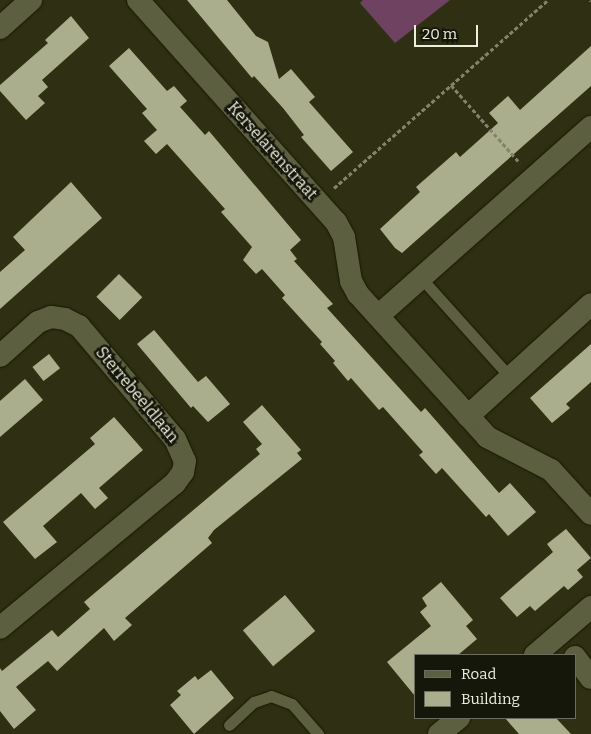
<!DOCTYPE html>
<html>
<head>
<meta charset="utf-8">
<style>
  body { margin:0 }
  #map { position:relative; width:591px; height:734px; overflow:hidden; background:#2f3013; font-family:Bitter,serif }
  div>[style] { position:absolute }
  .green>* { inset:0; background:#6f4261 }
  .building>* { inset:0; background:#abae8c; transform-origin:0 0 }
  .path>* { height:3px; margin-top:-1.5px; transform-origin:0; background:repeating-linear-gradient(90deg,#81836a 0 4px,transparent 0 6.5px) }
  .roads { filter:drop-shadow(0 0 1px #171800) drop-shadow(0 0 1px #171800) }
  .lane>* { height:11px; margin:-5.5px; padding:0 5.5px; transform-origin:5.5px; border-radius:5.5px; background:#5c5f40 }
  .street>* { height:22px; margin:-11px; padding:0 11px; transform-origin:11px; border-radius:11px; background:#5c5f40 }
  span { translate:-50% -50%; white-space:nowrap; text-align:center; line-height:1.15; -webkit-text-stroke:5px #16170b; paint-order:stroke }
  .street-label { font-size:16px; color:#edefdd }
  .legend { position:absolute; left:414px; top:654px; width:162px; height:65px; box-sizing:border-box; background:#16170b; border:1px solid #6c6d5f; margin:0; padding:6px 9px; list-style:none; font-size:15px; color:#edefdd }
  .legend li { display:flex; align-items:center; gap:10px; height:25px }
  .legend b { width:25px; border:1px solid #6c6d5f }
  .scale { position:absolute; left:414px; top:25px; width:64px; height:22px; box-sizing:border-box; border:2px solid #edefdd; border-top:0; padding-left:6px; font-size:15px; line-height:18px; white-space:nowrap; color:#edefdd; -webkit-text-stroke:4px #16170b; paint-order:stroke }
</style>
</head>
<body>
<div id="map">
  <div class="green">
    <i style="clip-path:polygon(363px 0,450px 0,395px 43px,360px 3px)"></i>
  </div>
  <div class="building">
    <i style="clip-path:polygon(187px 0,227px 0,256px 36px,268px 42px,279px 79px,291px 69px,315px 97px,309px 102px,353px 152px,331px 171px,301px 137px,304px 135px,283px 108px,254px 76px,252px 78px)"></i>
    <i style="clip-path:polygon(71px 16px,89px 38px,42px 80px,48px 87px,38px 96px,45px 103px,26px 120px,0 91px,0 85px,48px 43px,45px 40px)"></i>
    <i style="clip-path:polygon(591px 46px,591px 86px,402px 253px,395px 248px,380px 229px,420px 192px,416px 187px,456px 152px,460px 157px,498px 123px,489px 113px,508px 96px,520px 110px)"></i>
    <i style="clip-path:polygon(129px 48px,167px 91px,174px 86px,187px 101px,180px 107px,205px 135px,209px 131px,301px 240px,290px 250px,297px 259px,294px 261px,333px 304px,327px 308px,421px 412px,425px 408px,499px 493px,510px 483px,536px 512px,508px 536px,489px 514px,486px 517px,442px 468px,436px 474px,419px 455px,423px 452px,383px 407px,379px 410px,351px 378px,348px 381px,333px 363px,335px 361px,320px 344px,322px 342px,282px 298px,285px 295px,262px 269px,256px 274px,243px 260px,252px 247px,221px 212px,225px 209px,167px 144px,156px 154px,144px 141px,157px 130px,142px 113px,147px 109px,109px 66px)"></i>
    <i style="clip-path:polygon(71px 182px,102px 218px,0 309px,0 272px,25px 250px,13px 237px)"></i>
    <i style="left:119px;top:274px;width:33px;height:32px;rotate:45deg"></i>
    <i style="clip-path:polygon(154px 330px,198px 382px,206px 376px,230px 404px,208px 422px,193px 406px,191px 408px,137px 344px)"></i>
    <i style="clip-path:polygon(591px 344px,591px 382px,566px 404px,570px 408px,552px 423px,530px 398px)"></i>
    <i style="left:49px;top:354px;width:18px;height:21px;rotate:52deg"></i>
    <i style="clip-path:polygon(25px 379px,43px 400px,0 437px,0 401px)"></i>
    <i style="clip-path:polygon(262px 405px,301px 450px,297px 453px,302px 459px,214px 530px,208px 538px,212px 543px,125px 618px,132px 625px,114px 641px,104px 628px,57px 671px,48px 661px,16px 687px,36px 710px,14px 729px,0 711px,0 668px,2px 671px,52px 630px,58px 637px,90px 609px,84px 602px,260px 454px,256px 449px,262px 444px,243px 422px)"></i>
    <i style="clip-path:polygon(114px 417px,143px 450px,99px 488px,108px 498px,95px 509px,81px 493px,43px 526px,57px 542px,35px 559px,3px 522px,95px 444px,90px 438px)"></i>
    <i style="clip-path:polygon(566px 529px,591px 558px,577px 570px,583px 577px,568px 590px,564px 586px,535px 611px,530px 606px,517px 617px,500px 598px,553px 552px,547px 544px)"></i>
    <i style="clip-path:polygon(441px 582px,473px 620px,466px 626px,477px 639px,458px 655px,415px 655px,415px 696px,387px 662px,431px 626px,420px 612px,427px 606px,422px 598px)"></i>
    <i style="left:285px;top:595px;width:47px;height:55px;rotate:50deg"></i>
    <i style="clip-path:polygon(211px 670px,234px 698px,194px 734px,170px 705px,181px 695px,177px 691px,195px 676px,198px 680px)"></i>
    <i style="clip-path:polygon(505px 718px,556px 718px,571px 734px,519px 734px)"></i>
  </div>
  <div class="path">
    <i style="left:590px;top:0;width:1px;rotate:45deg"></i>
    <i style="left:451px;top:85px;width:104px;rotate:48.5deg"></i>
    <i style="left:334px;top:188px;width:285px;rotate:-41.3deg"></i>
  </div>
  <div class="roads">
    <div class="lane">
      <i style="left:422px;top:279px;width:132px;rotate:48.1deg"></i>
      <i style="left:229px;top:725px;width:34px;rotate:-43deg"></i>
      <i style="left:254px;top:702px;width:18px;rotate:-19deg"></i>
      <i style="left:271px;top:696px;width:22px;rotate:21deg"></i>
      <i style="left:292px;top:704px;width:40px;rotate:49deg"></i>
    </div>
    <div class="street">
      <i style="left:138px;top:0;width:297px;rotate:48.3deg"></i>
      <i style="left:336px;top:222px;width:17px;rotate:62deg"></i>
      <i style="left:344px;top:237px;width:45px;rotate:81deg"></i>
      <i style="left:351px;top:281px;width:15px;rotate:62deg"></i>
      <i style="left:358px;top:294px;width:193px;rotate:47.9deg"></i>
      <i style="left:487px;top:437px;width:72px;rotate:27.3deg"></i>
      <i style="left:551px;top:470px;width:59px;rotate:47.7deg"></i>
      <i style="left:0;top:28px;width:42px;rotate:-42.1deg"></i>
      <i style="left:378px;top:316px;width:285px;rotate:-41.6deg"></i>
      <i style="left:0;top:356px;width:51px;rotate:-41.8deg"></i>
      <i style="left:38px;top:322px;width:14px;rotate:-21deg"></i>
      <i style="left:51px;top:317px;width:14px;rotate:8deg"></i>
      <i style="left:65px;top:319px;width:16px;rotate:27deg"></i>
      <i style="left:79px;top:326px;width:148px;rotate:49.7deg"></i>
      <i style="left:175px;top:439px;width:24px;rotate:66deg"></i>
      <i style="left:185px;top:461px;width:11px;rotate:100deg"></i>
      <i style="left:183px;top:472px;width:14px;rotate:126deg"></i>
      <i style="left:175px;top:483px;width:227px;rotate:140.4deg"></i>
      <i style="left:468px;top:416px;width:166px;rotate:-42.3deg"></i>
      <i style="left:535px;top:655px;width:74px;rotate:-40.6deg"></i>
      <i style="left:575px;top:657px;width:26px;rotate:53deg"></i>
      <i style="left:439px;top:734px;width:26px;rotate:-39deg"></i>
    </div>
  </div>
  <div class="street-label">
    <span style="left:272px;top:151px;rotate:48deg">Kerselarenstraat</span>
    <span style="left:137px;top:395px;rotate:50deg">Sterrebeeldlaan</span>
  </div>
  <ul class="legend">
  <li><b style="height:6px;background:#5c5f40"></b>Road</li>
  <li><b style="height:14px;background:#abae8c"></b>Building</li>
  </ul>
  <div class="scale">20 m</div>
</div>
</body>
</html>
